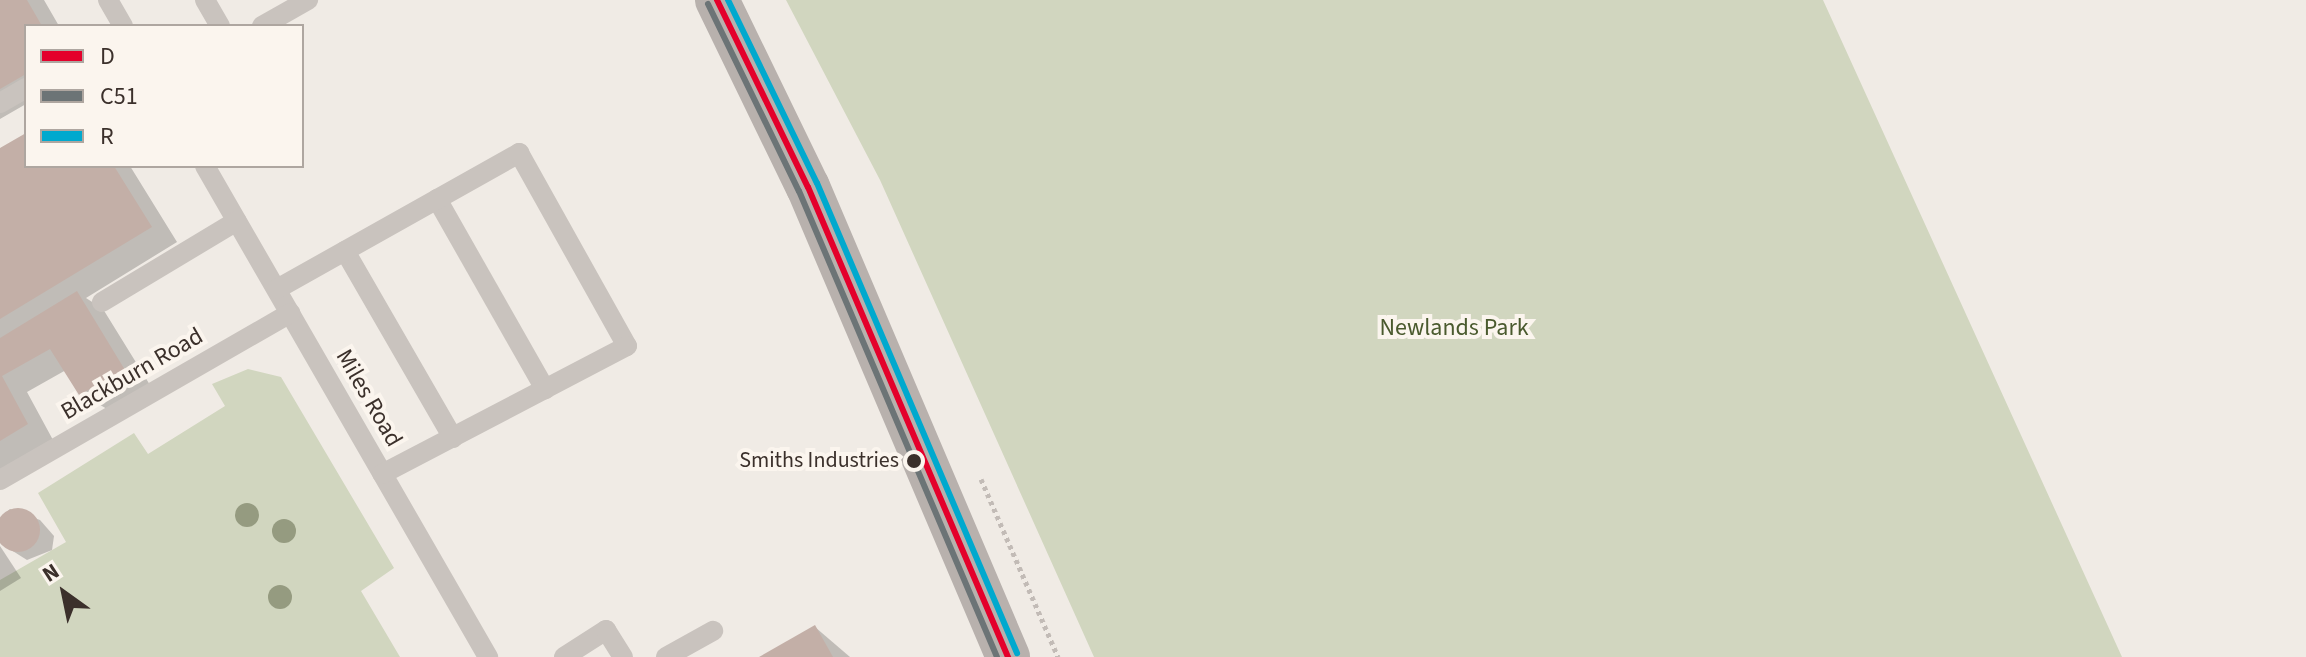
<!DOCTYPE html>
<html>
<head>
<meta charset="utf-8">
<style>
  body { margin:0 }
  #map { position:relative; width:2306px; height:657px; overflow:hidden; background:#f0ebe5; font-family:"Source Sans 3",sans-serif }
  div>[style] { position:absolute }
  .green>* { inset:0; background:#d1d6bf }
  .shadow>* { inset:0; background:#0003 }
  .building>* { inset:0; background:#c3afa7 }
  .round { border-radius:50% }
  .path>* { height:5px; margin-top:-2.5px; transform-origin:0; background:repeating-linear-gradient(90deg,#c2bbb6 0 4px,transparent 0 8px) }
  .lane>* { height:20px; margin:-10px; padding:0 10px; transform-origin:10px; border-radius:10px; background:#c9c3be }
  .primary>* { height:44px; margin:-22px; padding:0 22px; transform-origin:22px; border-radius:22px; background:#b8b1ad }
  .bus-1>* { height:6px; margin:-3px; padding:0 3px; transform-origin:3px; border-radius:3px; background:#e4002b }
  .bus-2>* { height:6px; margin:-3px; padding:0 3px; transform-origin:3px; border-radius:3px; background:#6c7476 }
  .bus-3>* { height:6px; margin:-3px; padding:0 3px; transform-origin:3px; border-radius:3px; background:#00a9ce }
  .trees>* { width:24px; height:24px; margin:-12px; border-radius:50%; background:#959b80 }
  .dots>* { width:22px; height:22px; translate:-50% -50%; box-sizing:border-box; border:4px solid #fbf5ee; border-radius:50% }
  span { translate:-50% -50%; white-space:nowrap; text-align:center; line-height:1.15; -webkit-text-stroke:8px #fbf5ee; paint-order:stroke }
  .bus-label { font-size:22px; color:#3b302b }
  .right { translate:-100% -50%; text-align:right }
  .park-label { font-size:24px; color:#4a5a2e }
  .street-label { font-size:24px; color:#3b302b }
  .legend { position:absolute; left:24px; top:24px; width:280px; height:144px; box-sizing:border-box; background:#fbf5ee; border:2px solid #aea6a0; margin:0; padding:10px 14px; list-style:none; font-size:24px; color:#3b302b }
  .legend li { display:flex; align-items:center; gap:16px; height:40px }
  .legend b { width:40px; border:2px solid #aea6a0 }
  .north { position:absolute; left:24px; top:553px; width:80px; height:80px; -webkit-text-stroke:6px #fbf5ee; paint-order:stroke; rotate:327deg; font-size:22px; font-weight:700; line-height:32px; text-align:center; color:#3b302b }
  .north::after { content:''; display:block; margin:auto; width:28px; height:36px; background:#3b302b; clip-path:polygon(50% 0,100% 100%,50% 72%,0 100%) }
</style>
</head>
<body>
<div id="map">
  <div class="green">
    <i style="clip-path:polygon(786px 0,1823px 0,2122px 657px,1094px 657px,880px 180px)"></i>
    <i style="clip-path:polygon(248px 369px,281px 377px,394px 568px,361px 591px,400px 657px,0 657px,0 580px,66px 542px,38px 493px,134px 433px,148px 454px,225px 406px,212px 384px)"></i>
  </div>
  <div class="shadow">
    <i style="clip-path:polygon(0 0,44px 0,59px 26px,26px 26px,26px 104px,0 119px)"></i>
    <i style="clip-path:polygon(26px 135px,26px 166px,130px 166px,177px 242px,86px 298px,103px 309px,150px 385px,107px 409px,80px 393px,66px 370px,27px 392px,53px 440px,0 471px,0 150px)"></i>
    <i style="clip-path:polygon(10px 509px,40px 520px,54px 536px,52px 550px,27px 560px,0 543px,0 518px)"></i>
    <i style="clip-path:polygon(0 546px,21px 578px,0 591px)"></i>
    <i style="clip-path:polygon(815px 627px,850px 657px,763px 657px)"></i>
  </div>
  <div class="building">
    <i style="clip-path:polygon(0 0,27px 0,42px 26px,26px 26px,26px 74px,0 89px)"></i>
    <i style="clip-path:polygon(26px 133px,26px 166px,114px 166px,152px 227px,0 319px,0 148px)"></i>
    <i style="clip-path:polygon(77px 291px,125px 370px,79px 395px,50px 349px,2px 376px,28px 424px,0 441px,0 338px)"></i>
    <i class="round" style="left:-4px;top:508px;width:44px;height:44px"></i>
    <i style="clip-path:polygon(815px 625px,833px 657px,759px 657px)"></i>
  </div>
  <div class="path">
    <i style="left:981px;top:479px;width:194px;rotate:66.6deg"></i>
  </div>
  <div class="lane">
    <i style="left:108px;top:0;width:30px;rotate:60deg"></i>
    <i style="left:205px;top:0;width:30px;rotate:60deg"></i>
    <i style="left:262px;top:26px;width:53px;rotate:-29.5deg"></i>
    <i style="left:0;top:103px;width:30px;rotate:-30deg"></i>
    <i style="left:205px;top:166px;width:567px;rotate:60.04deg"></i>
    <i style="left:437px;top:199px;width:219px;rotate:60.4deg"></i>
    <i style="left:345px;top:251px;width:216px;rotate:60deg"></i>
    <i style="left:277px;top:289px;width:278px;rotate:-29.3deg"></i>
    <i style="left:519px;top:153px;width:221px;rotate:60.8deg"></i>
    <i style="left:627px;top:346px;width:276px;rotate:152.4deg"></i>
    <i style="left:102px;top:302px;width:157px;rotate:-31deg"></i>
    <i style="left:0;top:480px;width:335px;rotate:-29.9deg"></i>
    <i style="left:564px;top:657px;width:50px;rotate:-32.7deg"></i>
    <i style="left:606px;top:630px;width:32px;rotate:58deg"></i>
    <i style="left:666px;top:657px;width:54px;rotate:-29deg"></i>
  </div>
  <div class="primary">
    <i style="left:717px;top:0;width:208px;rotate:64.1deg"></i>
    <i style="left:808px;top:187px;width:511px;rotate:66.95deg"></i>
  </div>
  <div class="bus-1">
    <i style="left:717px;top:0;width:208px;rotate:64.1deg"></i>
    <i style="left:808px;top:187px;width:511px;rotate:66.95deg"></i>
  </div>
  <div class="bus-2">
    <i style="left:708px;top:4px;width:208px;rotate:64.1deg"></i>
    <i style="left:799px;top:191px;width:506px;rotate:66.98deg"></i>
  </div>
  <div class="bus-3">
    <i style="left:728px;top:0;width:203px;rotate:64.1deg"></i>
    <i style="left:817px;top:183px;width:511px;rotate:66.95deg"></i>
  </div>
  <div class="trees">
    <i style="left:247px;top:515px"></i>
    <i style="left:284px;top:531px"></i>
    <i style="left:280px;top:597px"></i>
  </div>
  <div class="dots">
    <i style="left:914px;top:461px;background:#3b302b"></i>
  </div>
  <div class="bus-label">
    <span class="right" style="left:899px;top:461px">Smiths Industries</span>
  </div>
  <div class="park-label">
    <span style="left:1454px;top:328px">Newlands Park</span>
  </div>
  <div class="street-label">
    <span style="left:132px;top:374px;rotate:-30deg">Blackburn Road</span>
    <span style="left:369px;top:398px;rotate:60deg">Miles Road</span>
  </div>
  <ul class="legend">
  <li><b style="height:10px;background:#e4002b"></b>D</li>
  <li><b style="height:10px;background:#6c7476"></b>C51</li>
  <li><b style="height:10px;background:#00a9ce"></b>R</li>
  </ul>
  <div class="north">N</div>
</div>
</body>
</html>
